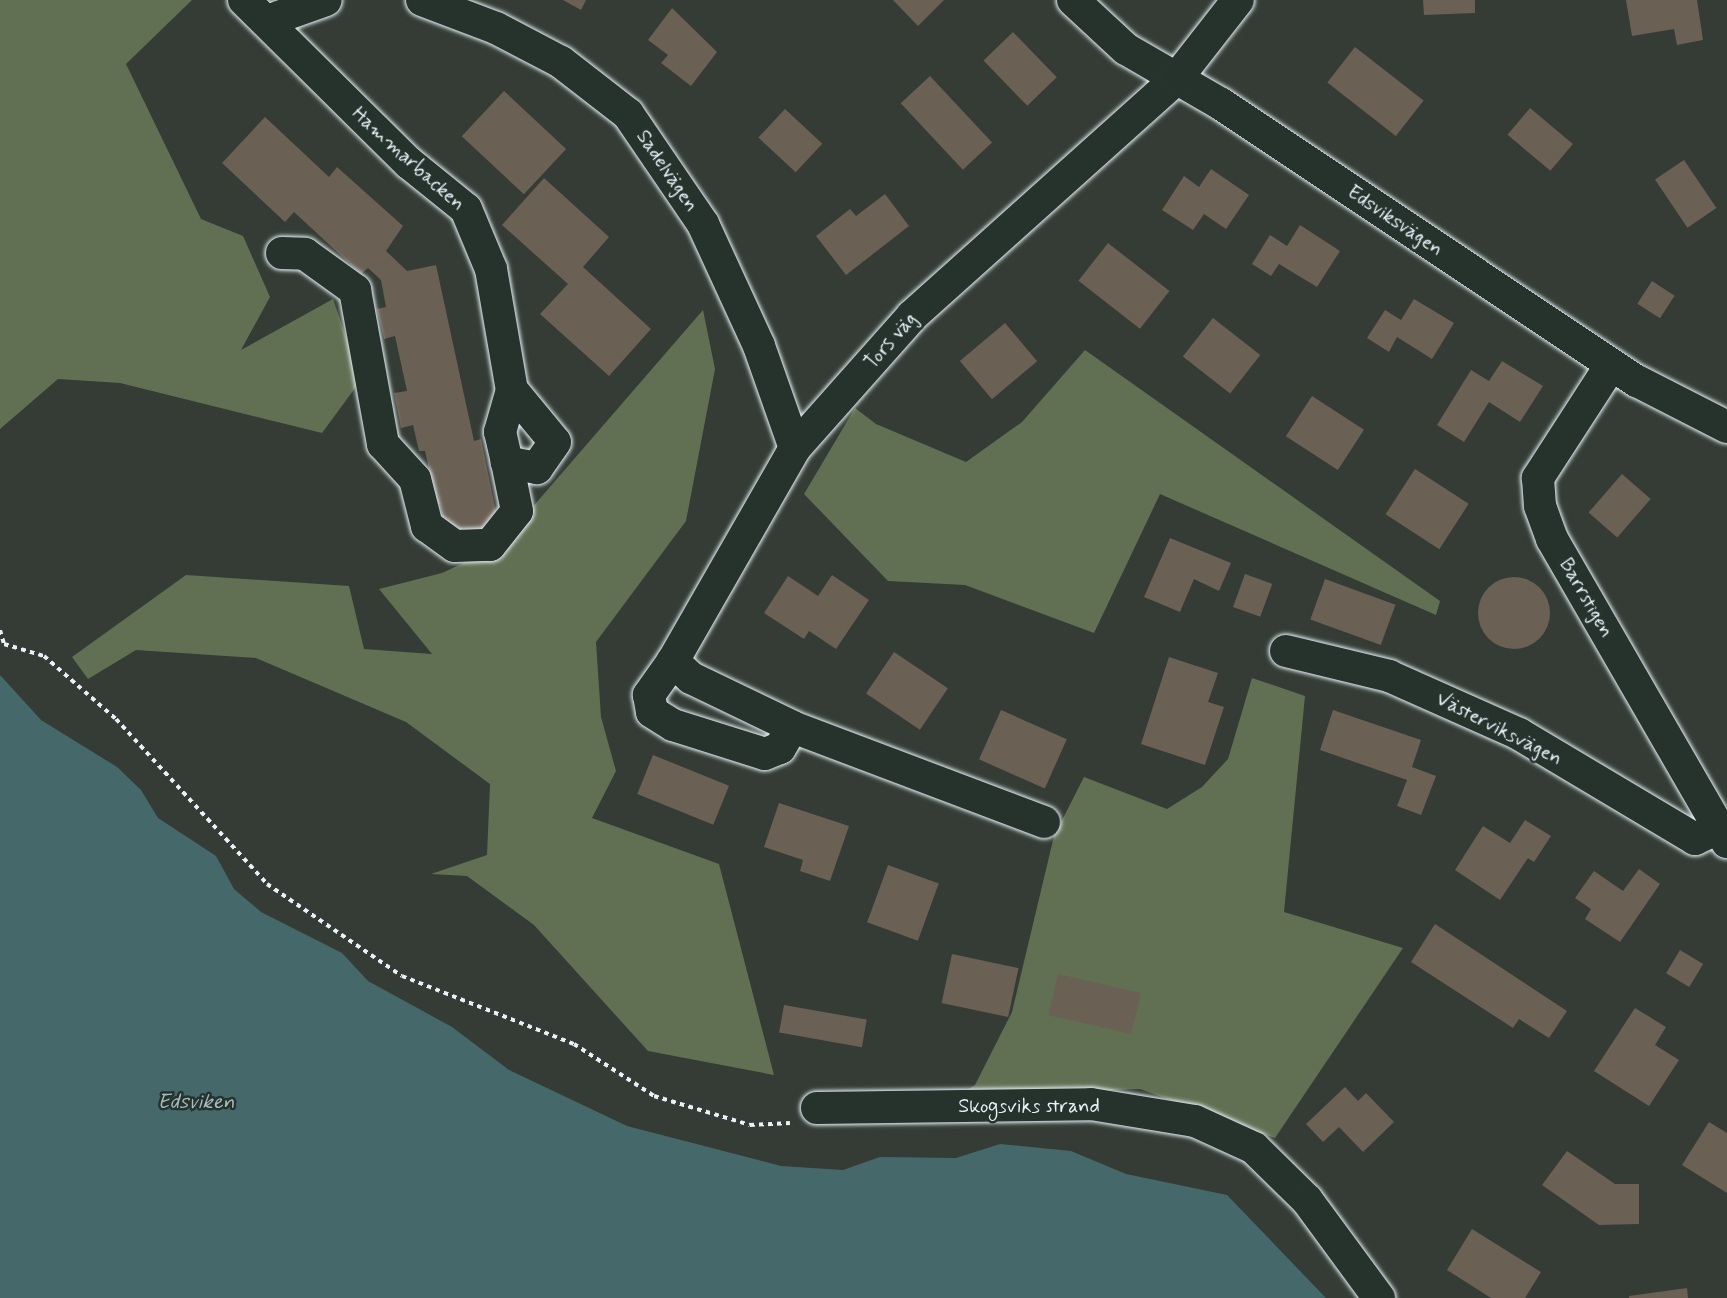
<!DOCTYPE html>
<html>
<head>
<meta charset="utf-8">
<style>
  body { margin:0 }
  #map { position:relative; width:1727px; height:1298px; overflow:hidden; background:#343c35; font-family:Mynerve,sans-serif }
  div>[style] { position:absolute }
  .green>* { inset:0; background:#617052 }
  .water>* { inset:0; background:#45696b }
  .building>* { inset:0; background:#6b6054; transform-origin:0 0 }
  .round { border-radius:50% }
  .path>* { height:4px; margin-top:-2px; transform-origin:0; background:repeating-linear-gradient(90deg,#e8f1f8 0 4.5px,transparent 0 9px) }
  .roads { filter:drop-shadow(0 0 2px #e8f1f8) drop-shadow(0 0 2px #e8f1f8) }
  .minor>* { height:32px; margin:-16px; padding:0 16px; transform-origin:16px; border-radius:16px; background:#26332d }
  span { translate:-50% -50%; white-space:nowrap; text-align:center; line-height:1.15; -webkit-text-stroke:5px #26332d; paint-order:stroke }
  .street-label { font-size:20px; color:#e8f1f8 }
  .water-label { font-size:21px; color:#a7bbc0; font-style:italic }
</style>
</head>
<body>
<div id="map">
  <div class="green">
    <i style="clip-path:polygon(0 0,192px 0,126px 64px,201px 219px,243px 236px,270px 297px,241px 350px,333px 299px,361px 380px,322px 433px,120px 383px,58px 379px,0 429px)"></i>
    <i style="clip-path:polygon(703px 310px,715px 369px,686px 521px,596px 642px,601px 717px,616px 771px,592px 818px,719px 864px,774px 1075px,648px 1051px,534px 925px,467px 876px,431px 874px,487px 855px,490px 784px,406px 722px,256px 658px,136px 650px,88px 679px,72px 657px,186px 575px,349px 586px,364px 649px,432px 654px,379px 589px,442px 573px,498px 547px)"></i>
    <i style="clip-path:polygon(1085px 350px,1440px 601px,1436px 615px,1160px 494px,1094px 633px,965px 585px,888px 581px,804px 494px,855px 408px,876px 424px,966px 462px,1022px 422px)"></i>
    <i style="clip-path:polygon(1252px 678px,1305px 696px,1284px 912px,1403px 948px,1275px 1138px,1140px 1089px,958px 1096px,975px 1085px,1012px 1012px,1054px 836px,1084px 777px,1167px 809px,1202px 787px,1228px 759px)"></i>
  </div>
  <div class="water">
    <i style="clip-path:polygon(0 675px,41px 720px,117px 767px,141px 790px,158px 818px,216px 856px,234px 889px,261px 912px,342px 953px,368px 981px,452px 1027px,509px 1070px,627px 1126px,781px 1166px,843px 1170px,880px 1157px,956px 1158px,1000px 1144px,1071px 1151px,1126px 1174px,1227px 1195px,1326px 1298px,0 1298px)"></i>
  </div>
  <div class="building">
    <i style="clip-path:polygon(563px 0,586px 0,581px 10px)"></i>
    <i style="clip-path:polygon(893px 0,944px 0,918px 26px)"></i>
    <i style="clip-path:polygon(1423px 0,1475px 0,1475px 13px,1424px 15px)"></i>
    <i style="clip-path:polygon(1626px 0,1697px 0,1703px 40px,1677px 45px,1674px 29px,1632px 36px)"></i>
    <i style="clip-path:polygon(672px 8px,717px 52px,691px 86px,661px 63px,668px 55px,648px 40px)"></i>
    <i style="left:1013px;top:32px;width:63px;height:41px;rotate:46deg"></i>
    <i style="left:1355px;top:47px;width:87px;height:45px;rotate:38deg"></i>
    <i style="left:930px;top:76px;width:91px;height:40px;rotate:47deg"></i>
    <i style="left:504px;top:91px;width:85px;height:62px;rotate:43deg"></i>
    <i style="left:1530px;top:108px;width:56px;height:35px;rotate:40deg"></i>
    <i style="left:785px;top:109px;width:51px;height:39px;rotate:43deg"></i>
    <i style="clip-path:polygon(265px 117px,329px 177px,337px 167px,403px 226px,386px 251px,407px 271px,436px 265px,474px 441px,481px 439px,499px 527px,448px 538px,440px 504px,428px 507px,431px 478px,425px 451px,419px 451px,413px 425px,401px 428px,394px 393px,407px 391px,395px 336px,384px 339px,377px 309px,386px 307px,381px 280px,368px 268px,361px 274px,294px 212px,285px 222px,222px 163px)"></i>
    <i style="left:1684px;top:160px;width:58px;height:35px;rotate:56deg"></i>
    <i style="clip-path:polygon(1211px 169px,1249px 195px,1226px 229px,1204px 214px,1193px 230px,1162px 210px,1184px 176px,1199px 187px)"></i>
    <i style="clip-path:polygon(544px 178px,609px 237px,583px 267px,651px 329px,609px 376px,540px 314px,568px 284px,502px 225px)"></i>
    <i style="clip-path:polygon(885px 194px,909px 226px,846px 275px,816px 236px,850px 209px,856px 216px)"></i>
    <i style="clip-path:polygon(1300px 225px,1340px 251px,1317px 287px,1279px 264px,1271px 276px,1252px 264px,1270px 235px,1287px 246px)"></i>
    <i style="left:1108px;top:243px;width:78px;height:48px;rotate:38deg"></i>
    <i style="left:1652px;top:281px;width:27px;height:27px;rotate:33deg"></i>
    <i style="clip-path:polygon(1414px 299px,1454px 323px,1432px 359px,1397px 337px,1389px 352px,1367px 338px,1385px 310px,1401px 320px)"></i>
    <i style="left:1213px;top:318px;width:60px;height:49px;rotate:38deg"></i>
    <i style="left:1005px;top:323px;width:50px;height:59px;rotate:50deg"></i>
    <i style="clip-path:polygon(1502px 361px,1543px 386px,1520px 422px,1489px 402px,1464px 442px,1437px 425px,1471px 370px,1489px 381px)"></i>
    <i style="left:1312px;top:396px;width:62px;height:48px;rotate:33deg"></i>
    <i style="left:1415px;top:469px;width:64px;height:54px;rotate:33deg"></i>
    <i style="left:1622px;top:474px;width:38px;height:51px;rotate:41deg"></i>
    <i style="clip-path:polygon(1170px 538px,1231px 563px,1219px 591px,1194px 579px,1180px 612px,1144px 597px)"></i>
    <i style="left:1245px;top:574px;width:29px;height:35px;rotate:20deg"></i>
    <i style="clip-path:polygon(832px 575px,869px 600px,836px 649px,809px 631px,804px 639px,764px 613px,788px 576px,818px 596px)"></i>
    <i class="round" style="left:1478px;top:577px;width:72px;height:72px"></i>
    <i style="left:1325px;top:579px;width:75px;height:43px;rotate:20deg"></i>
    <i style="left:894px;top:652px;width:65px;height:50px;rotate:34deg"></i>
    <i style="clip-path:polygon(1169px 657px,1218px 673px,1208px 702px,1224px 707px,1205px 765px,1141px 744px)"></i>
    <i style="left:1001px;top:710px;width:72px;height:54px;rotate:24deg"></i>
    <i style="clip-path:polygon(1333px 710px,1421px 740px,1412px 767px,1436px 776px,1421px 815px,1397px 806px,1407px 780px,1320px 750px)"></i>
    <i style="left:653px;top:755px;width:82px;height:42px;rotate:22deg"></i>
    <i style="clip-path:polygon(779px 803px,849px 826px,830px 881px,800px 871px,803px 860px,764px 847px)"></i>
    <i style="clip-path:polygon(1525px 820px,1551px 836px,1534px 862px,1528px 858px,1500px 900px,1455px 870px,1483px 826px,1510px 843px)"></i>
    <i style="left:888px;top:865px;width:54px;height:61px;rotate:20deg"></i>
    <i style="clip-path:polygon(1639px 869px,1660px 884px,1620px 942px,1585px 919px,1591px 909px,1575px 898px,1594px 871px,1623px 891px)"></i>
    <i style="clip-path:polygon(1435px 924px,1567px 1011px,1549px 1038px,1519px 1019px,1513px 1028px,1411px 962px)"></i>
    <i style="left:1680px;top:950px;width:27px;height:27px;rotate:31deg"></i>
    <i style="left:952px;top:954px;width:68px;height:50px;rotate:12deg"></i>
    <i style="left:1058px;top:974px;width:85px;height:42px;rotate:13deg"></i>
    <i style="left:784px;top:1005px;width:84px;height:28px;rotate:10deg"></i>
    <i style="clip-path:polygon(1635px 1008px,1666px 1027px,1655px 1045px,1679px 1060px,1649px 1106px,1594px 1071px)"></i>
    <i style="clip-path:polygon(1345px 1087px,1358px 1101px,1366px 1093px,1394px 1122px,1363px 1152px,1339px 1127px,1323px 1142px,1306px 1124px)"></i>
    <i style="clip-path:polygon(1709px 1122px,1727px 1133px,1727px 1193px,1682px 1165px)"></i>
    <i style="clip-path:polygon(1567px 1151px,1615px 1184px,1639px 1184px,1639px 1224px,1599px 1225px,1542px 1185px)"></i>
    <i style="clip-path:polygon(1472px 1229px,1541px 1272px,1525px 1298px,1491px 1298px,1447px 1270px)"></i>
    <i style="clip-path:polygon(1687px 1288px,1688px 1298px,1629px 1298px,1629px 1296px)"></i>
  </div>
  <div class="path">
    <i style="left:0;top:630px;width:15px;rotate:74deg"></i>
    <i style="left:4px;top:644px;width:42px;rotate:16.7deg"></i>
    <i style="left:44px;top:656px;width:96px;rotate:41.2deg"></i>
    <i style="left:116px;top:719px;width:224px;rotate:47.5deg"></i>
    <i style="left:267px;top:884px;width:163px;rotate:34.3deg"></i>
    <i style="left:402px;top:976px;width:185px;rotate:21.6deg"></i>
    <i style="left:574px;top:1044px;width:95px;rotate:33deg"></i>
    <i style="left:654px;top:1096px;width:100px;rotate:16.8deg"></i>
    <i style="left:750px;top:1125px;width:40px;rotate:-2.9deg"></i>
  </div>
  <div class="roads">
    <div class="minor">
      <i style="left:244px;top:0;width:232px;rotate:44.7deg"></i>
      <i style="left:409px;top:163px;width:73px;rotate:38.9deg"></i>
      <i style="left:466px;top:209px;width:65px;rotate:67.4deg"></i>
      <i style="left:491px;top:269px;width:123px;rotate:80.2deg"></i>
      <i style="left:422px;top:0;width:79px;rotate:20.7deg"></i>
      <i style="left:496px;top:28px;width:73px;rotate:27.6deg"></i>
      <i style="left:561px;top:62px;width:85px;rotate:37.8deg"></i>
      <i style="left:628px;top:114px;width:133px;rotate:55.7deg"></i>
      <i style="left:703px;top:224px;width:134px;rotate:65.3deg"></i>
      <i style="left:759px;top:346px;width:108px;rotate:70.6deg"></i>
      <i style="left:1073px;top:0;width:72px;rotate:42.8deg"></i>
      <i style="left:1126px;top:49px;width:110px;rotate:30.1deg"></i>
      <i style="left:1221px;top:104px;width:500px;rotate:33.7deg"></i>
      <i style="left:1637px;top:381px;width:101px;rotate:27.1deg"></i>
      <i style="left:270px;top:20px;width:59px;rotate:-19.7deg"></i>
      <i style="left:282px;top:253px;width:23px;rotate:2deg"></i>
      <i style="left:305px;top:254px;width:62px;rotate:35.8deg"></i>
      <i style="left:355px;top:290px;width:157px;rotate:79.7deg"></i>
      <i style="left:383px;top:444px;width:47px;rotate:47.6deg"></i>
      <i style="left:415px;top:479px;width:49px;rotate:75.7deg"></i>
      <i style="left:427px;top:526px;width:34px;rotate:36deg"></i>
      <i style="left:455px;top:546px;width:35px;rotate:-2deg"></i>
      <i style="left:490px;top:545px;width:43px;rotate:-51.5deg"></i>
      <i style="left:517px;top:511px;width:50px;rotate:-101.5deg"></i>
      <i style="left:1611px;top:365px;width:135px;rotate:122.9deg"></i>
      <i style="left:1538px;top:478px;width:28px;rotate:86deg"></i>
      <i style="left:1540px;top:506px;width:35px;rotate:70deg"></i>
      <i style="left:1552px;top:539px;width:350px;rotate:60deg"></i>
      <i style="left:512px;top:390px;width:67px;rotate:50.4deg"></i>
      <i style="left:555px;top:442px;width:32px;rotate:125deg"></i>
      <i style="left:537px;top:468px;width:31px;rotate:-169deg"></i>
      <i style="left:507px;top:462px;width:31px;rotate:-103deg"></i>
      <i style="left:500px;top:432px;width:44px;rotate:-74.1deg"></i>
      <i style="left:1286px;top:651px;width:106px;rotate:13.6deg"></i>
      <i style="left:1389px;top:676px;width:142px;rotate:24deg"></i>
      <i style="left:1519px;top:734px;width:205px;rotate:30.8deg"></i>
      <i style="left:1695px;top:839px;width:23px;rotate:-25deg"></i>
      <i style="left:673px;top:661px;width:42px;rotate:125.2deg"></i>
      <i style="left:649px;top:695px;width:17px;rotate:80deg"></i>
      <i style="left:652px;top:712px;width:25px;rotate:32deg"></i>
      <i style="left:673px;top:725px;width:96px;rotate:17.5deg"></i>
      <i style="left:765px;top:754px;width:16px;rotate:-22deg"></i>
      <i style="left:780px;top:748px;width:24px;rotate:-60deg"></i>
      <i style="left:1044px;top:822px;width:268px;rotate:-159.3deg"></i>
      <i style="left:793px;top:727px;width:113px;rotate:-154.3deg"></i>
      <i style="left:691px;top:678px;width:25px;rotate:-137deg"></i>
      <i style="left:673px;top:661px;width:245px;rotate:-60.2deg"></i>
      <i style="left:795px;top:448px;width:176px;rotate:-48.4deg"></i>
      <i style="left:912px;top:316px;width:356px;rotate:-41.9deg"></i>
      <i style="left:1177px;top:78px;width:99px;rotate:-52deg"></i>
      <i style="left:817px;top:1108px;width:274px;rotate:-0.8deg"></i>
      <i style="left:1091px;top:1104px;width:105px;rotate:9.3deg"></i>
      <i style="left:1195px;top:1121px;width:65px;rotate:24.6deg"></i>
      <i style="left:1254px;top:1148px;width:74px;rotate:44.5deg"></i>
      <i style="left:1307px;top:1200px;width:122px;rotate:53.7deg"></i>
    </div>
  </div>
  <div class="street-label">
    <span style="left:408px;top:159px;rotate:42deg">Hammarbacken</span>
    <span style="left:667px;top:171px;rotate:56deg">Sadelvägen</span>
    <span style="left:1395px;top:221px;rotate:34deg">Edsviksvägen</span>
    <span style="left:891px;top:341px;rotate:-48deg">Tors väg</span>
    <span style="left:1586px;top:598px;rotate:60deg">Barrstigen</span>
    <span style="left:1499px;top:729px;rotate:27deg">Västerviksvägen</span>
    <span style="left:1029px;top:1106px">Skogsviks strand</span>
  </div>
  <div class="water-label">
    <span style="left:196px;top:1102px">Edsviken</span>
  </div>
</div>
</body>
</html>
